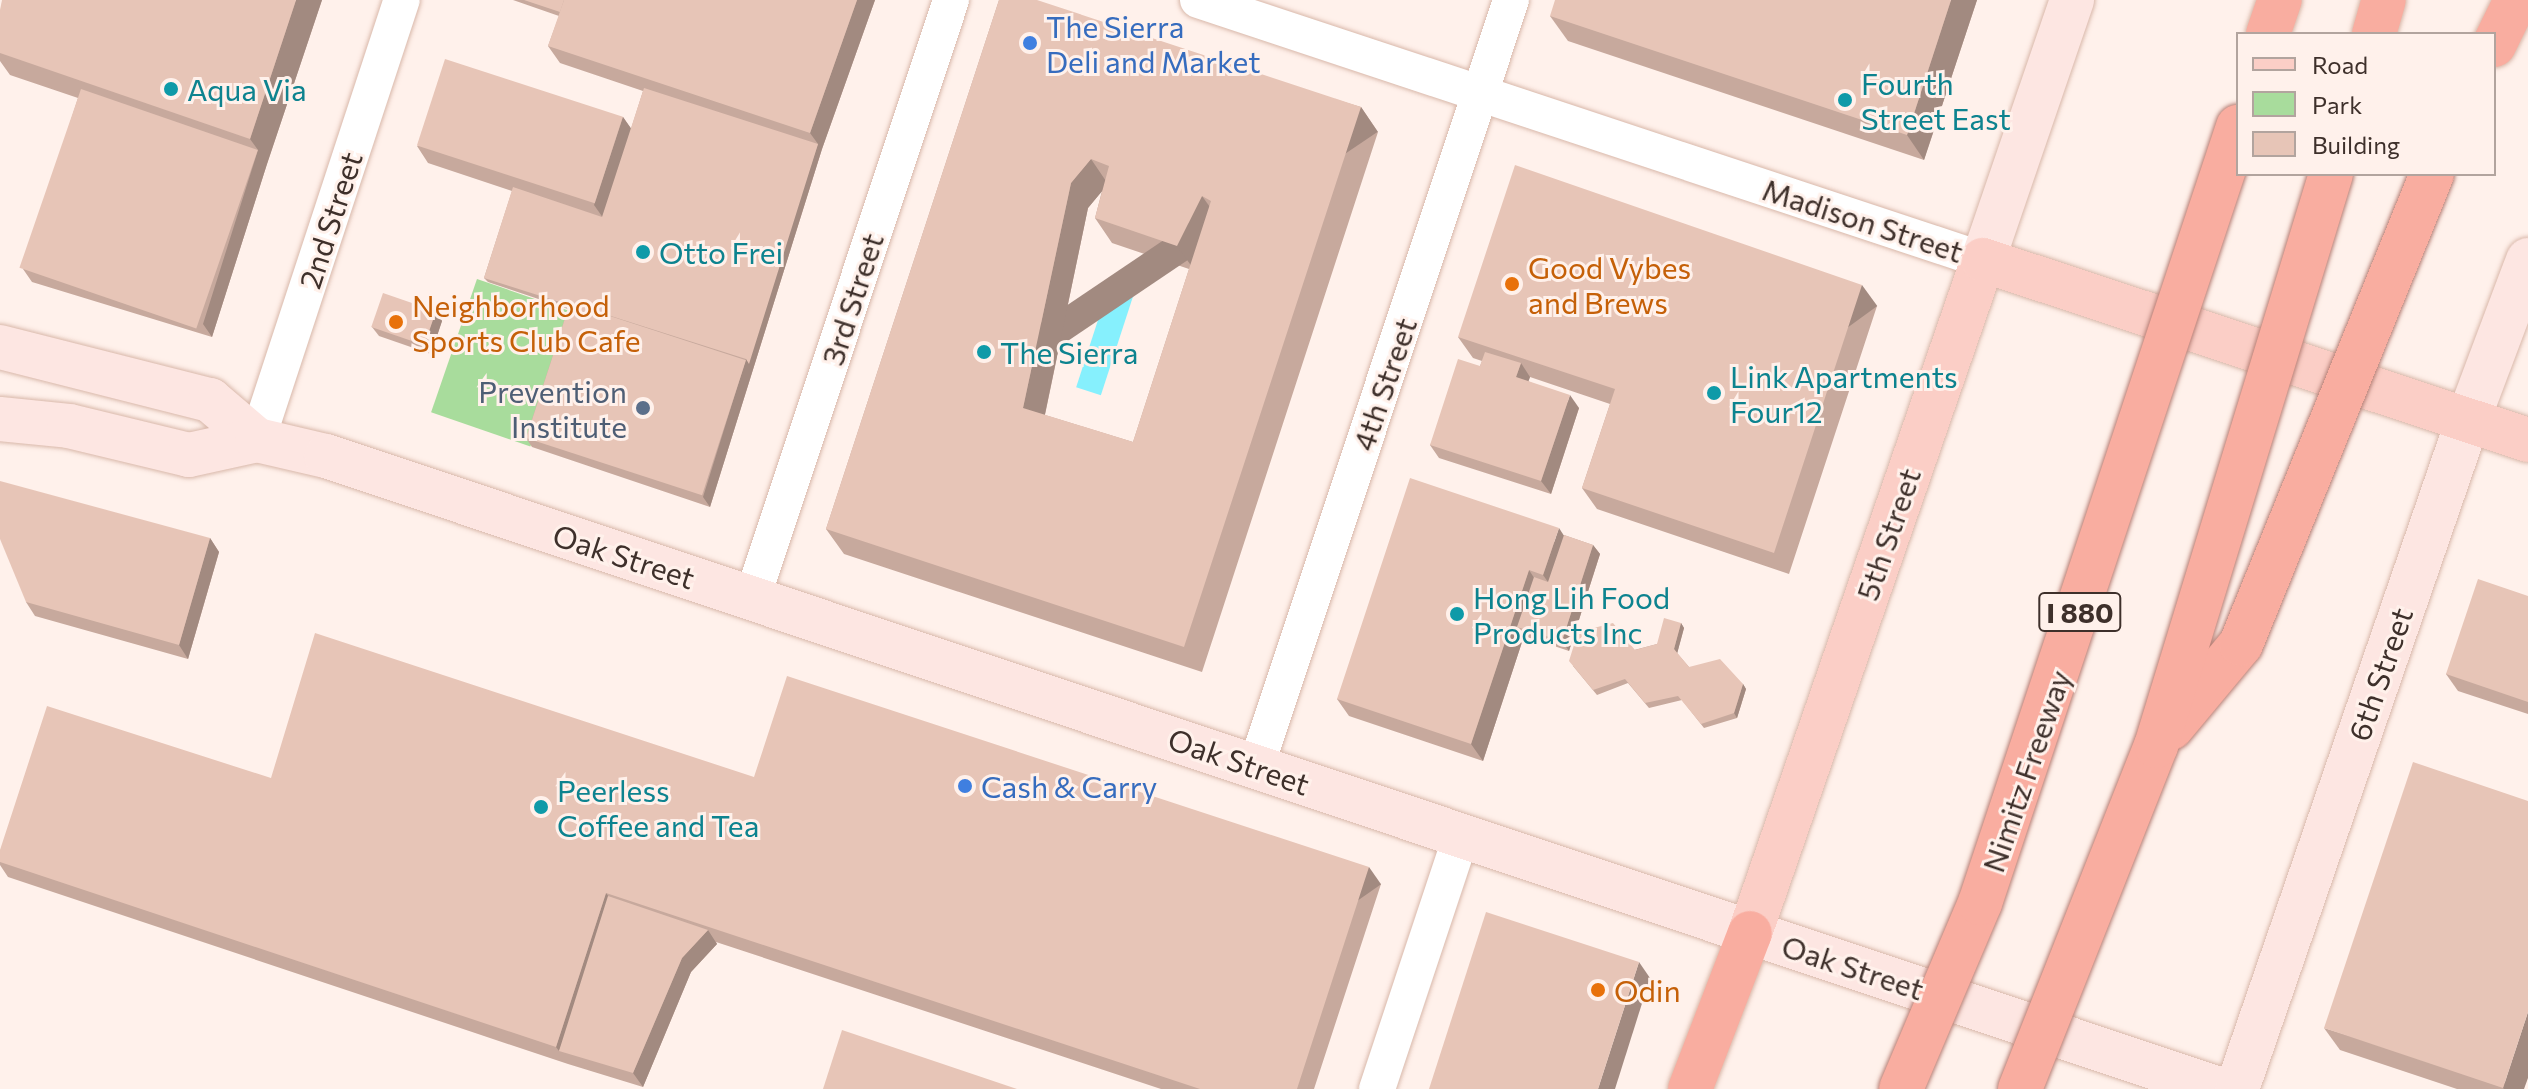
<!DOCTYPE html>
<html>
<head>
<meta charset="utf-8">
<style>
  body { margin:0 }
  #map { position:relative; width:2528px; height:1089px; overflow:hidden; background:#fff1eb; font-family:Commissioner,sans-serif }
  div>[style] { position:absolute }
  .green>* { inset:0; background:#a8dc9c; transform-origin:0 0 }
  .water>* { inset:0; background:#86f0fd; transform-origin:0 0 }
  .roads { filter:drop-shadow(0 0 2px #d9b8aa) drop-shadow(0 0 2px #d9b8aa) }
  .street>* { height:36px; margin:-18px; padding:0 18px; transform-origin:18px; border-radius:18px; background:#fff }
  .secondary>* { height:44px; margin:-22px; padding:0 22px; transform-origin:22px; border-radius:22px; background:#fde6e2 }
  .primary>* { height:44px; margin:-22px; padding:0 22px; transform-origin:22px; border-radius:22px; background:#fbcec6 }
  .highway>* { height:44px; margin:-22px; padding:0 22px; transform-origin:22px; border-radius:22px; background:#f9ada0 }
  .bridges { filter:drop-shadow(0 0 2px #b88177) drop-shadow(0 0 2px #b88177) }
  .highway-bridge>* { height:44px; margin:-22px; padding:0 22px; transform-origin:22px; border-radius:22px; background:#f9ada0 }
  .wall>* { inset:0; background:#c7a99d }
  .shaded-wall>* { inset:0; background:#a28a80; transform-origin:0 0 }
  .building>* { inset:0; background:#e7c5b7; transform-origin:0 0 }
  .dots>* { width:22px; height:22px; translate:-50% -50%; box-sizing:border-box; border:4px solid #fff1eb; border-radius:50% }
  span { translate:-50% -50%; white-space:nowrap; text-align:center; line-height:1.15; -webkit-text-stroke:6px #fff1eb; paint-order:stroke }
  .shield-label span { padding:2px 6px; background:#fff1eb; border:2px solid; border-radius:6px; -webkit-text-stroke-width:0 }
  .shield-label { font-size:28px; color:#3e302b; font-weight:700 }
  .shop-label { font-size:30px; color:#366cbe }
  .left { translate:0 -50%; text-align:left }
  .culture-label { font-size:30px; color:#0d838f }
  .street-label { font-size:30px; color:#3e302b }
  .food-label { font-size:30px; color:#c56008 }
  .service-label { font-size:30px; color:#4e5e75 }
  .right { translate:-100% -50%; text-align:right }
  .legend { position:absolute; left:2236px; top:32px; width:260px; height:144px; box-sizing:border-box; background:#fff1eb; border:2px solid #b2a49e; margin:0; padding:10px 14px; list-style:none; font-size:24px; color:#3e302b }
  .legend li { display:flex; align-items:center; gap:16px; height:40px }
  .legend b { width:40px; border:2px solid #b2a49e }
</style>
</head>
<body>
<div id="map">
  <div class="green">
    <i style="left:477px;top:279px;width:105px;height:141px;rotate:19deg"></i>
  </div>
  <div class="water">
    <i style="left:1112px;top:277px;width:26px;height:116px;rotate:18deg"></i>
  </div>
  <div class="roads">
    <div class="street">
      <i style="left:1198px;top:0;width:827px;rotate:18.33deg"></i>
      <i style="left:257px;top:440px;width:463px;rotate:-71.8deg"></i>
      <i style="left:752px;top:599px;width:631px;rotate:-71.62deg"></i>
      <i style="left:1256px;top:767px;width:808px;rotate:-71.61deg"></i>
      <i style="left:1377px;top:1089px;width:267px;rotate:-71.6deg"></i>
    </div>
    <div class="secondary">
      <i style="left:1983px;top:260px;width:275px;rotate:-71.1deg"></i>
      <i style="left:0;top:347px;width:217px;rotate:14.2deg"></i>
      <i style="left:210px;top:400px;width:62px;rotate:40.4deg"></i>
      <i style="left:0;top:419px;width:69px;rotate:5.8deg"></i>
      <i style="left:69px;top:426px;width:123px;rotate:13.6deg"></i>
      <i style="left:189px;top:455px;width:70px;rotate:-12.4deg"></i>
      <i style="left:257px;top:440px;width:71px;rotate:13.1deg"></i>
      <i style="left:326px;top:456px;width:1996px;rotate:18.49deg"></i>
      <i style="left:2237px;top:1089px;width:708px;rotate:-70.95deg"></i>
      <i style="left:2468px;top:420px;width:171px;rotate:-69.4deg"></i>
    </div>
    <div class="primary">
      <i style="left:1750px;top:933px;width:712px;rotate:-70.9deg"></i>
      <i style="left:1983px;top:260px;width:574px;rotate:18.28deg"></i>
    </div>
    <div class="highway">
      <i style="left:2268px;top:34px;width:36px;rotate:-71deg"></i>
      <i style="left:2374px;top:34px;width:35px;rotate:-74deg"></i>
      <i style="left:2494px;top:45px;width:50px;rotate:-63.9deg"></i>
      <i style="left:1690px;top:1089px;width:167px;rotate:-69deg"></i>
    </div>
  </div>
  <div class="bridges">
    <div class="highway-bridge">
      <i style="left:2171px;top:728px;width:109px;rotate:-50.2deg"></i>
      <i style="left:2241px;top:644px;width:507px;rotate:-67.88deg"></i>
      <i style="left:1901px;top:1089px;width:202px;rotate:-67deg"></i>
      <i style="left:1980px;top:903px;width:818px;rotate:-71.61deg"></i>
      <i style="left:2020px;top:1089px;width:369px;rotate:-68.4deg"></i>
      <i style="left:2156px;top:746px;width:598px;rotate:-72.99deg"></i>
    </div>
  </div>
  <div class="wall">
    <i style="clip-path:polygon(322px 0,267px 164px,212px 337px,32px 282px,23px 269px,78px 98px,10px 75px,0 61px,0 10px)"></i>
    <i style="clip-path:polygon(513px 0,875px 0,822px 149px,710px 507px,532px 447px,526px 438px,568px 309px,488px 282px,484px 278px,512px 191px,428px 163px,417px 146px,623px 117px,631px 129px,643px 91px,560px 63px,548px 46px,559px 16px)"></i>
    <i style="clip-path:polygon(evenodd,999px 0,1361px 107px,1378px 132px,1202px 672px,844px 554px,826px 529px,999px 0,1102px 191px,1095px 218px,1112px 243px,1189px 269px,1133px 442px,1045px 415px,1088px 208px,1102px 191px)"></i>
    <i style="clip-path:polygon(1977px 0,1924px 160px,1568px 41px,1550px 16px)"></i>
    <i style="clip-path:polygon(1877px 306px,1789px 574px,1597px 509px,1582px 488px,1610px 404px,1530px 377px,1528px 381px,1579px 408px,1551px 494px,1439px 458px,1430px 445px,1480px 366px,1482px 361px,1473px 358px,1458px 337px)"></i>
    <i style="clip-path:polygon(436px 311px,442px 321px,431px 354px,379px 336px,372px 327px)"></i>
    <i style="clip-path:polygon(1564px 535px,1593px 545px,1600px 554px,1569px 651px,1524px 636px,1483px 761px,1349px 716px,1337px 699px)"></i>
    <i style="clip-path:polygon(210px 538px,219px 552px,188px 659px,35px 616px,26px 602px)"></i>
    <i style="clip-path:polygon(2528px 596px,2528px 714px,2458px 691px,2446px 674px)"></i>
    <i style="clip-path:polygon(1681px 623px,1684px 628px,1677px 653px,1689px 667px,1743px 684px,1746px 689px,1737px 718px,1704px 728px,1682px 700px,1649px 708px,1628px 683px,1597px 695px,1573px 666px,1657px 644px)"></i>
    <i style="clip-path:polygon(754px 777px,1381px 884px,1314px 1089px,1161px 1089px,716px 942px,717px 944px,691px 972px,643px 1087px,568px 1064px,8px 877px,0 865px,0 850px,271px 778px)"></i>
    <i style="clip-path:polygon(2324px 1028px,2524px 1089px,2457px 1089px,2340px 1050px)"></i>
  </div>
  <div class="shaded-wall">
    <i style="clip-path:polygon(296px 0,322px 0,267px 164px,212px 337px,203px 324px,258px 150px,250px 139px)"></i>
    <i style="clip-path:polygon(857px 0,875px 0,822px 149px,710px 507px,703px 497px,746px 359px,818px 144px,810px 133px)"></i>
    <i style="clip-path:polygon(1951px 0,1977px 0,1924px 160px,1907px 135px)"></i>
    <i style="left:1361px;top:107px;width:30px;height:568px;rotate:56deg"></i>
    <i style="clip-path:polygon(623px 117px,635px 134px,606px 222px,594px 205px)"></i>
    <i style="clip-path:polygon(1091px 159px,1108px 184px,1088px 208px,1041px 433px,1023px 408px,1071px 183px)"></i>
    <i style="clip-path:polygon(1202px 196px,1220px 221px,1195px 271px,1177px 246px)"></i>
    <i style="left:1862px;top:285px;width:26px;height:282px;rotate:54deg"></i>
    <i style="clip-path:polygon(436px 311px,442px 321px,431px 354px,424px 344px)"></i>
    <i style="clip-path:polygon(1521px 363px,1530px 377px,1525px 391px,1516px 377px)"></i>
    <i style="clip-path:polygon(1570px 395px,1579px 408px,1551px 494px,1541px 481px)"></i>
    <i style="clip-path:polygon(1559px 528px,1570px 545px,1555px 592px,1543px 575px)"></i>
    <i style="clip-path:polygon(210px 538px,219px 552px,188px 659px,179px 645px)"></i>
    <i style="clip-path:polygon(1593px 545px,1600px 554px,1569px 651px,1562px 641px)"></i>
    <i style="clip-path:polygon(1529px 570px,1540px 587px,1517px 627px,1524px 636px,1483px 761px,1471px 744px)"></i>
    <i style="clip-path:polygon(1681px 623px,1684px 628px,1677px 654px,1674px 649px)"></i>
    <i style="clip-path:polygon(1743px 684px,1746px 689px,1737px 718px,1734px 713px)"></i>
    <i style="left:1369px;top:867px;width:21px;height:233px;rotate:55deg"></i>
    <i style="clip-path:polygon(606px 893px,618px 909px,559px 1051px,556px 1047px)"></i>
    <i style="clip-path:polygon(708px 930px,717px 944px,691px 972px,643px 1087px,633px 1073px,682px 958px)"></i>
    <i style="clip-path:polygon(1639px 962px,1650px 978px,1615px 1089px,1598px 1089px)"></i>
    <i style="clip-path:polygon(2528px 1012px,2528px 1078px,2524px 1089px,2504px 1089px,2503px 1088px)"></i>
  </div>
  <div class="building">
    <i style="clip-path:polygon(2px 0,296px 0,250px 139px,0 53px,0 10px)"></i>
    <i style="clip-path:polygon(524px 0,564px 0,560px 12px)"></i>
    <i style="clip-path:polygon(564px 0,857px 0,810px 133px,548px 46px)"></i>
    <i style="clip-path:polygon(evenodd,999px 0,1037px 0,1361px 107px,1184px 647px,826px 529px,999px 0,1091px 159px,1109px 166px,1095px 218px,1177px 246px,1202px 196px,1211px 201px,1133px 442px,1023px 408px,1071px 183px,1091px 159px)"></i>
    <i style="clip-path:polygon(1555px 0,1951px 0,1907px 135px,1550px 16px)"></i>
    <i style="left:445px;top:59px;width:187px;height:91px;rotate:18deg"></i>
    <i style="clip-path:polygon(644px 88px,818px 144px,749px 364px,746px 359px,570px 303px,569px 305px,484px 278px,513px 187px,602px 217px)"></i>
    <i style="left:81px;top:89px;width:187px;height:189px;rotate:19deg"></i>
    <i style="clip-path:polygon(1515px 165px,1862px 285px,1774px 553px,1582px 488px,1615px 389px,1458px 337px)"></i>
    <i style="left:383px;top:293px;width:56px;height:36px;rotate:19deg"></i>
    <i style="left:570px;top:303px;width:185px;height:142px;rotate:18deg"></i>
    <i style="clip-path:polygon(1485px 352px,1521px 363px,1516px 377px,1570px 395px,1541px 481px,1430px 445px,1458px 359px,1480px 366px)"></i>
    <i style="clip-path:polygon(1410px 478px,1559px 528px,1543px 575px,1529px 570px,1471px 744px,1337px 699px)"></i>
    <i style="clip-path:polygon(0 481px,210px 538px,179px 645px,26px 602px,0 539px)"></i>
    <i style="clip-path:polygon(1564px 535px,1593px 545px,1562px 641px,1517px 627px,1534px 577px,1548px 582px)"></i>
    <i style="clip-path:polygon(2478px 579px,2528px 596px,2528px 702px,2446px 674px)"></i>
    <i style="clip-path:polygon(1664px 618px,1681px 623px,1674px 649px,1689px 667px,1720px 659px,1743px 684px,1734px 713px,1701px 724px,1678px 696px,1645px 703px,1625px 679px,1593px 690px,1569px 661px,1578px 632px,1613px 623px,1635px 650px,1657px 644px)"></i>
    <i style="clip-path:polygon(315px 633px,754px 777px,787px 676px,1369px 867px,1297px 1089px,1200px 1089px,606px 893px,556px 1047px,0 862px,0 850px,47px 706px,271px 778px)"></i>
    <i style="clip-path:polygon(2413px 762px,2528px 801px,2528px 1012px,2503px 1088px,2324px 1028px)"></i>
    <i style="clip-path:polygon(608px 896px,708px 930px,682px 958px,633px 1073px,559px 1051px)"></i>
    <i style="clip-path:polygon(1486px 912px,1639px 962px,1598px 1089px,1429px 1089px)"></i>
    <i style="clip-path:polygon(842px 1030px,1017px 1089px,823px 1089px)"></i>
  </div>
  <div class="dots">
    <i style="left:1030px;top:43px;background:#3f7fe0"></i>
    <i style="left:171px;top:89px;background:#0f9aa8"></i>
    <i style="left:1845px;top:100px;background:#0f9aa8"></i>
    <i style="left:643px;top:252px;background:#0f9aa8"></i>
    <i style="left:1512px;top:284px;background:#e8710a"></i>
    <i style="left:396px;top:322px;background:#e8710a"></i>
    <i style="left:984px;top:352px;background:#0f9aa8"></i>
    <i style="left:1714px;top:393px;background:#0f9aa8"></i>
    <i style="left:643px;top:408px;background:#5c6f8a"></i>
    <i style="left:1457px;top:614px;background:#0f9aa8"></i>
    <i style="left:965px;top:786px;background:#3f7fe0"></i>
    <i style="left:541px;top:807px;background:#0f9aa8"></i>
    <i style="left:1598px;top:990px;background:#e8710a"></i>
  </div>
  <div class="shield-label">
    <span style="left:2080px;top:612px">I 880</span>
  </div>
  <div class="shop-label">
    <span class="left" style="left:1046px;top:43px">The Sierra<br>Deli and Market</span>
    <span class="left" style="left:981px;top:786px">Cash &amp; Carry</span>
  </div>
  <div class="culture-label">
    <span class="left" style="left:1861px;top:100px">Fourth<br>Street East</span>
    <span class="left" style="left:187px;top:89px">Aqua Via</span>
    <span class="left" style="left:659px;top:252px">Otto Frei</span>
    <span class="left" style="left:1000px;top:352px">The Sierra</span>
    <span class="left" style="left:1730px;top:393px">Link Apartments<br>Four12</span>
    <span class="left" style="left:1473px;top:614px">Hong Lih Food<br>Products Inc</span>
    <span class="left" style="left:557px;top:807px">Peerless<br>Coffee and Tea</span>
  </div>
  <div class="street-label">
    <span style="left:330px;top:220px;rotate:-72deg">2nd Street</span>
    <span style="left:1863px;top:220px;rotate:18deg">Madison Street</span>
    <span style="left:852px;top:299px;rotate:-72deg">3rd Street</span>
    <span style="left:1384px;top:384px;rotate:-71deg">4th Street</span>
    <span style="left:1888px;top:534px;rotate:-71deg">5th Street</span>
    <span style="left:624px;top:556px;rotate:18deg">Oak Street</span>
    <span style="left:2380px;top:674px;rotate:-71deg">6th Street</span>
    <span style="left:1239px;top:761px;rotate:19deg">Oak Street</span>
    <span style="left:2026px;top:771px;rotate:-71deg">Nimitz Freeway</span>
    <span style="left:1853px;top:967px;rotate:18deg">Oak Street</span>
  </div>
  <div class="food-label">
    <span class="left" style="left:1528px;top:284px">Good Vybes<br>and Brews</span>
    <span class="left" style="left:412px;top:322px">Neighborhood<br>Sports Club Cafe</span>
    <span class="left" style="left:1614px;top:990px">Odin</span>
  </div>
  <div class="service-label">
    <span class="right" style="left:627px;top:408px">Prevention<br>Institute</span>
  </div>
  <ul class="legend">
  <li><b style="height:10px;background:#fbcec6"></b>Road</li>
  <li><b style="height:22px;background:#a8dc9c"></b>Park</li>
  <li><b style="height:22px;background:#e7c5b7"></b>Building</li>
  </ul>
</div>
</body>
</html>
